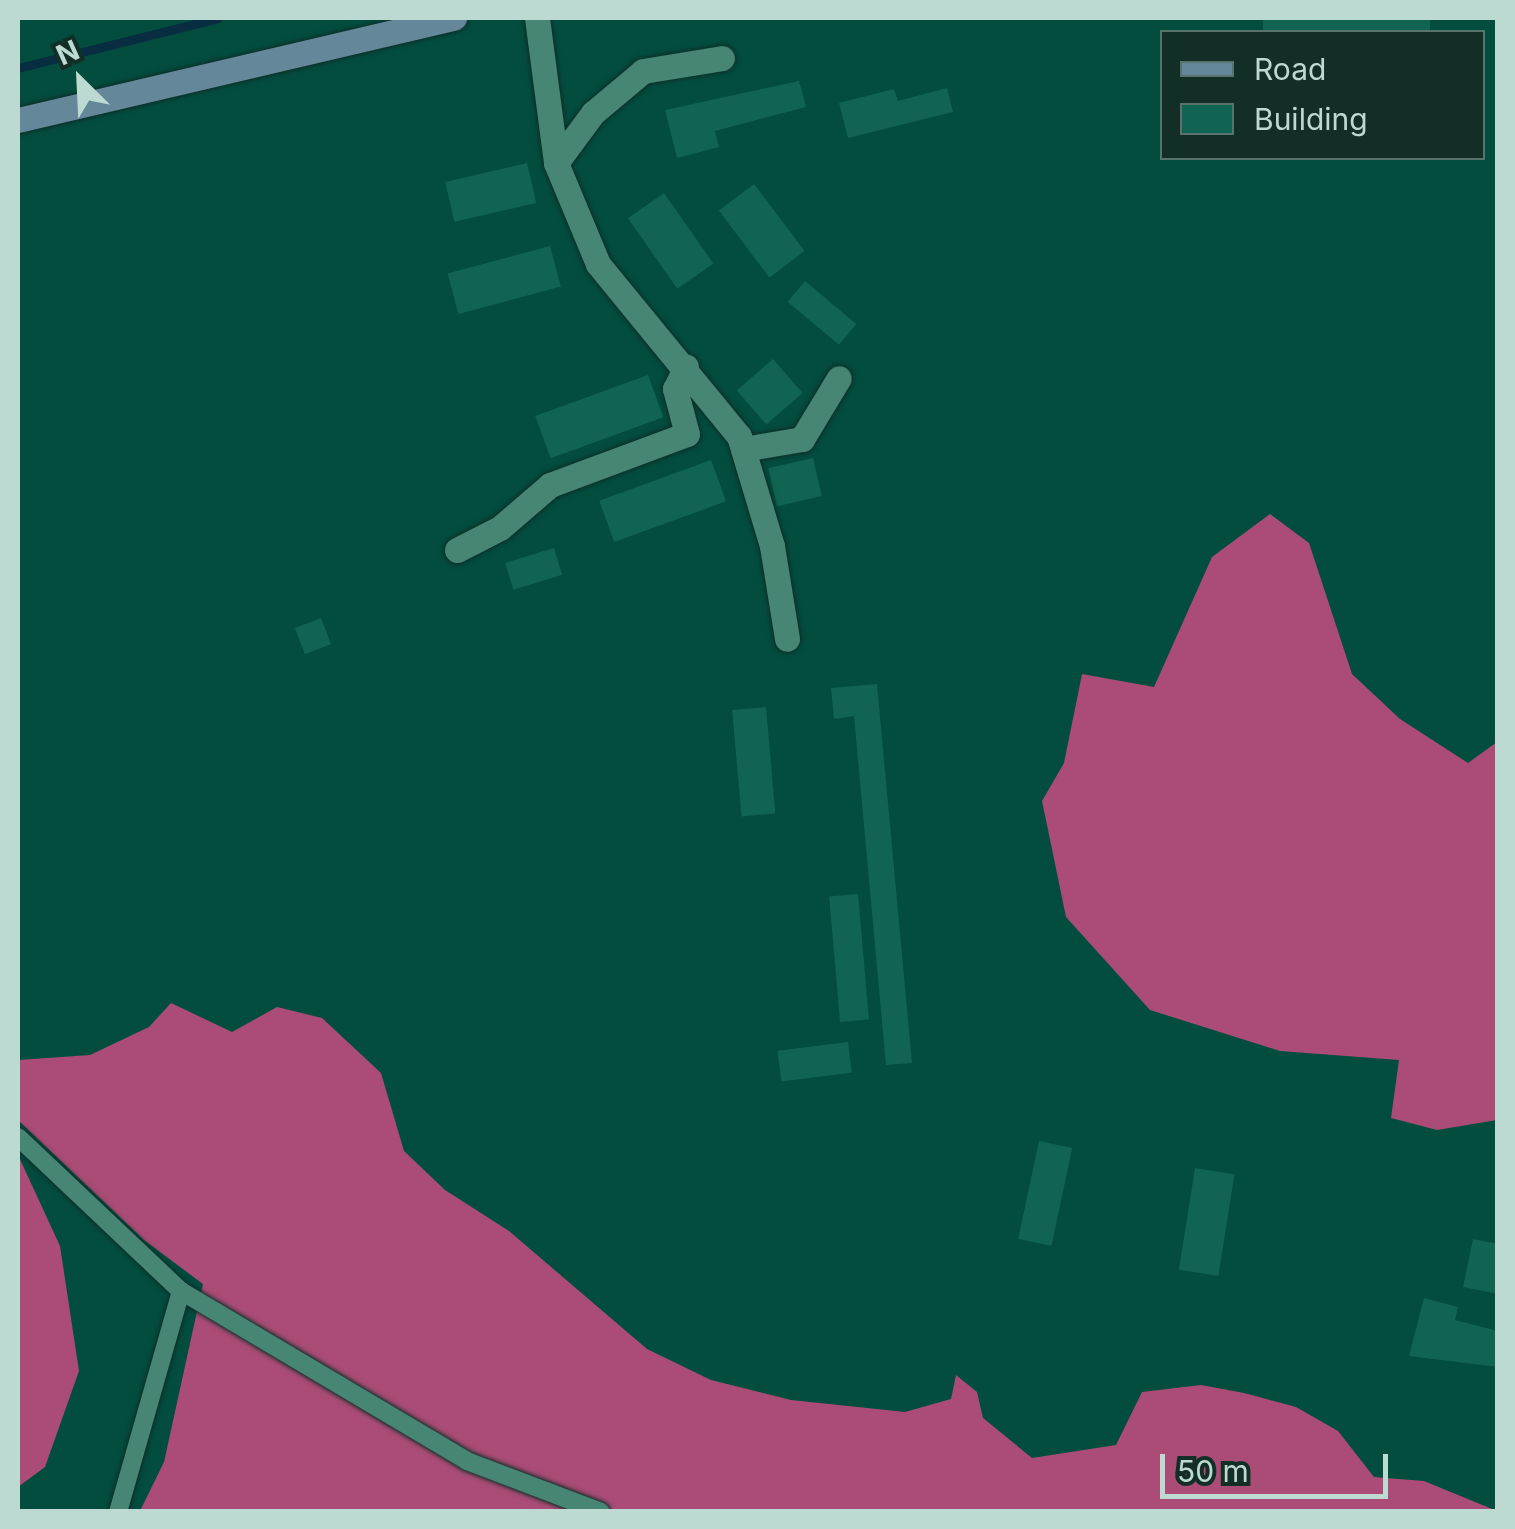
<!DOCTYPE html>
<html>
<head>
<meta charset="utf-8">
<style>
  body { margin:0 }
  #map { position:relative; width:1515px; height:1529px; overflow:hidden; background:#034d3f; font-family:Inter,sans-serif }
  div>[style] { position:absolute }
  .forest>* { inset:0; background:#aa4c75 }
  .stream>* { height:9px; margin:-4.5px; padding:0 4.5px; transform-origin:4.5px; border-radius:4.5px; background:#092d40 }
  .building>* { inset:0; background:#116352; transform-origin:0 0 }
  .roads { filter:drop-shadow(0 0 2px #0d2f27) drop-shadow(0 0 2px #0d2f27) }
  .lane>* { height:18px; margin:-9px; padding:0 9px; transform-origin:9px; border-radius:9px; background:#478575 }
  .street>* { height:25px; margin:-12.5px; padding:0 12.5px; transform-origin:12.5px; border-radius:12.5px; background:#478575 }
  .secondary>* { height:25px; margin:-12.5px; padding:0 12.5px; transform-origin:12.5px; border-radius:12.5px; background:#64879a }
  span { translate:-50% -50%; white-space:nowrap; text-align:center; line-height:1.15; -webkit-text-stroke:10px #132e27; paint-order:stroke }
  .frame { position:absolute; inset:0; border:20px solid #bcdad1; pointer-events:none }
  .legend { position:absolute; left:1160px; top:30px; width:325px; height:130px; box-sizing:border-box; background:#132e27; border:2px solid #57736b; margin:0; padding:12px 18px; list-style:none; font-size:30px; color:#bcdad1 }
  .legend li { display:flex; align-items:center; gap:20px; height:50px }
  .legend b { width:50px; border:2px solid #57736b }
  .north { position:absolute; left:30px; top:30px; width:100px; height:100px; -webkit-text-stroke:8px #132e27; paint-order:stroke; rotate:336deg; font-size:28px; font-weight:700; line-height:40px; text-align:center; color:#bcdad1 }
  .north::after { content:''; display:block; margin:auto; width:35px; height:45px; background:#bcdad1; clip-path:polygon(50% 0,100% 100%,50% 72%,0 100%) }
  .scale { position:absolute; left:1160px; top:1454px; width:228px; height:45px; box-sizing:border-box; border:5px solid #bcdad1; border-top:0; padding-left:12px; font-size:30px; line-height:35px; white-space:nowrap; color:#bcdad1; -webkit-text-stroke:8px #132e27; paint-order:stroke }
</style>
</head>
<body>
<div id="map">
  <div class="forest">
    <i style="clip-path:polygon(1270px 514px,1309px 543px,1352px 674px,1400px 719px,1468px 763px,1497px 742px,1497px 1120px,1437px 1130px,1391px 1118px,1399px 1060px,1280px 1051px,1150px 1010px,1066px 917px,1042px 801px,1064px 763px,1082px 674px,1154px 687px,1212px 557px)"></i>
    <i style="clip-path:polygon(171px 1003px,232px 1032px,277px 1007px,322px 1018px,381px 1073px,404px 1151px,445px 1190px,509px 1231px,647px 1349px,711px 1380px,791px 1400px,905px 1412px,951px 1399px,956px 1375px,977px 1392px,983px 1418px,1032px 1458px,1116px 1445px,1142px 1392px,1201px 1385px,1244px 1393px,1296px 1407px,1338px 1431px,1374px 1477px,1424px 1481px,1497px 1511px,140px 1511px,164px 1462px,203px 1284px,144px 1240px,18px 1120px,18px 1060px,90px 1055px,149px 1027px)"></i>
    <i style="clip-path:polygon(18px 1155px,60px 1246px,79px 1371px,45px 1467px,18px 1487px)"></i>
  </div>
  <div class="stream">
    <i style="left:18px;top:68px;width:206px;rotate:-14deg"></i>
  </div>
  <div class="building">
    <i style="left:1263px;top:18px;width:167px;height:14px"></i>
    <i style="clip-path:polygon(799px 81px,806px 107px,715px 131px,719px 147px,677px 158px,665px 110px)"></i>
    <i style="clip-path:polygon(947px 88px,953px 112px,848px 138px,839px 103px,894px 89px,898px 101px)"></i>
    <i style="left:527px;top:163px;width:41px;height:84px;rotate:77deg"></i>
    <i style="left:754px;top:184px;width:84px;height:44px;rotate:53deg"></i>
    <i style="left:664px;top:193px;width:86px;height:44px;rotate:55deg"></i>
    <i style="left:550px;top:246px;width:42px;height:106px;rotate:75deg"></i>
    <i style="left:805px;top:281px;width:67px;height:27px;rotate:40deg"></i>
    <i style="left:773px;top:359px;width:45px;height:48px;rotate:49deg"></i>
    <i style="left:648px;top:375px;width:45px;height:120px;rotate:70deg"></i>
    <i style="left:813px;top:458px;width:39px;height:46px;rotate:77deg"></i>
    <i style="left:711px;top:460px;width:44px;height:119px;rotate:70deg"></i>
    <i style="left:554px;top:548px;width:28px;height:51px;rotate:73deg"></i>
    <i style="left:321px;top:618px;width:28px;height:28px;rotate:69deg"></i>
    <i style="clip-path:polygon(877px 684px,912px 1063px,886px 1065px,854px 716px,834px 719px,831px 688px)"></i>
    <i style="left:766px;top:707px;width:107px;height:34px;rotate:85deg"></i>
    <i style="left:858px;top:894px;width:126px;height:29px;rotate:85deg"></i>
    <i style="left:848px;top:1042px;width:31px;height:71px;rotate:83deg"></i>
    <i style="left:1039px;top:1141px;width:34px;height:100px;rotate:12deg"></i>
    <i style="left:1195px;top:1168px;width:40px;height:103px;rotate:9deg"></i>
    <i style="clip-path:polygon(1473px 1239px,1498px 1244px,1498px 1294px,1463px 1287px)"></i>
    <i style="clip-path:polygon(1424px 1298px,1458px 1307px,1455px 1320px,1498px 1331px,1498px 1367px,1409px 1356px)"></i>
  </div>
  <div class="roads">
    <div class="lane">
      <i style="left:18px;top:1137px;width:224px;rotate:43.4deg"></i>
      <i style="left:181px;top:1291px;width:230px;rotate:105.9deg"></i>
      <i style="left:181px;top:1291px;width:333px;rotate:30.7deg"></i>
      <i style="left:467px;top:1461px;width:143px;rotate:20.8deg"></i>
    </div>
    <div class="street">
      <i style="left:537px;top:18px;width:146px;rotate:82.5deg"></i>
      <i style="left:556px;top:163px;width:109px;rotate:67.4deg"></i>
      <i style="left:598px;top:264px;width:222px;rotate:50.7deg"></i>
      <i style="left:739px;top:436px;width:115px;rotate:73.3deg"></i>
      <i style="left:772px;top:546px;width:94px;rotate:80.8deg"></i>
      <i style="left:556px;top:163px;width:62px;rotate:-53.5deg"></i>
      <i style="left:593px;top:113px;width:65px;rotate:-40deg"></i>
      <i style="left:643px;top:71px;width:80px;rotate:-9.3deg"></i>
      <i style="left:743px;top:449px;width:60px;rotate:-9.6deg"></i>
      <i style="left:802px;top:439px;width:71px;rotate:-58.8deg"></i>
      <i style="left:457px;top:550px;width:48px;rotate:-27.1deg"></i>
      <i style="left:500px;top:528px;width:66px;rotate:-40.7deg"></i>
      <i style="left:550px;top:485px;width:146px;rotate:-20.4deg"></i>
      <i style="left:687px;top:434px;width:47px;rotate:-104.9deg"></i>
      <i style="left:675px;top:389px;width:25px;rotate:-64deg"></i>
    </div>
    <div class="secondary">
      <i style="left:18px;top:120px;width:448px;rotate:-13.2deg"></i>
    </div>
  </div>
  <div class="frame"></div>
  <ul class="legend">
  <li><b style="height:12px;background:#64879a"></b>Road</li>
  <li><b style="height:28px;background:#116352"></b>Building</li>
  </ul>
  <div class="north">N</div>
  <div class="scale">50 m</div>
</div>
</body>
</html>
